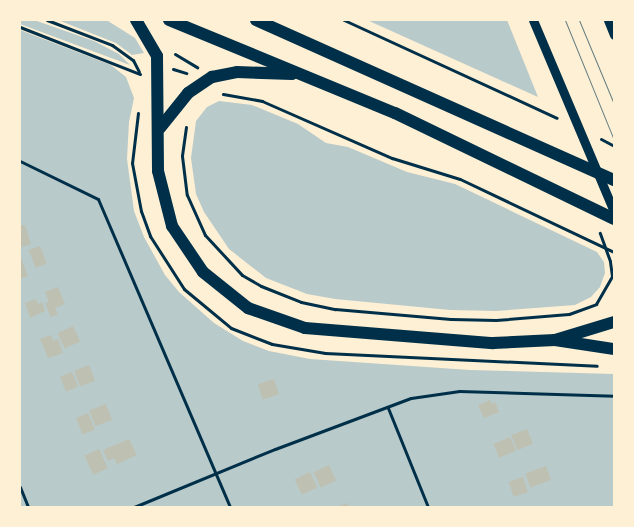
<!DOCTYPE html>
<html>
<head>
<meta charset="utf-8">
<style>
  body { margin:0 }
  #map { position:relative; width:634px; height:527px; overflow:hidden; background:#fdf0d5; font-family:"Public Sans",sans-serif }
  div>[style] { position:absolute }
  .green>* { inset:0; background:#b9caca }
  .building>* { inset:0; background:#bec0b2; transform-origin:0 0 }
  .path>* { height:3px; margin:-1.5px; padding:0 1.5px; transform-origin:1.5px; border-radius:1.5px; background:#003049 }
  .tertiary>* { height:9px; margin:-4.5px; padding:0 4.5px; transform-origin:4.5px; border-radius:4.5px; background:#003049 }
  .primary>* { height:12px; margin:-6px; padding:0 6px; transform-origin:6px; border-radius:6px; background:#003049 }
  .tram>* { height:1px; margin:-0.5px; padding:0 0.5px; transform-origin:0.5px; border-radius:0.5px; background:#657d81 }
  span { translate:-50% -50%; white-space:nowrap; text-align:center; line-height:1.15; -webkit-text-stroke:4.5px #fdf0d5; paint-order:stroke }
  .frame { position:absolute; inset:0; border:21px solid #fdf0d5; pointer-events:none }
</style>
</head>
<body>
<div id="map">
  <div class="green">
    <i style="clip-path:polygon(20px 20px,34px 20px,94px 41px,119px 54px,130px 65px,20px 24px)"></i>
    <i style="clip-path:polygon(58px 20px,108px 21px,135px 38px,144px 53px,132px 55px,116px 43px)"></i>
    <i style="clip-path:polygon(367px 20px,507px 20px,538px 97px)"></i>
    <i style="clip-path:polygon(20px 30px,111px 65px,126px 77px,134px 98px,129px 122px,127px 159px,134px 211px,144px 237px,165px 275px,179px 292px,214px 323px,243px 341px,269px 351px,310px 359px,470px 370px,614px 374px,614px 507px,20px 507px)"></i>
    <i style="clip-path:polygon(219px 101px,252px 105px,298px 124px,326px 143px,348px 147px,407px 172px,455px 184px,597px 252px,604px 262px,605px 273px,600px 287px,591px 297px,575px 305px,496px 311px,450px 310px,335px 299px,307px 294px,266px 278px,229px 249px,204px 212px,196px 194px,191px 158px,196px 121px,207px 107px)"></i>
  </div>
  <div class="building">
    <i style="clip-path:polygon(25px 225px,31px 244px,20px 248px,20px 226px)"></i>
    <i style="left:40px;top:246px;width:19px;height:12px;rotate:69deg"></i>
    <i style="clip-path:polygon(20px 255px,28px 276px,20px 279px)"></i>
    <i style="clip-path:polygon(58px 287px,65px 304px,55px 308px,58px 314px,51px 317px,45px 303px,49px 302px,45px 292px)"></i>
    <i style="clip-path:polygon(36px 299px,38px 304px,42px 302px,45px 311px,30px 318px,25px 303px)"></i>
    <i style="left:73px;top:326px;width:17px;height:17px;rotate:65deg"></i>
    <i style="clip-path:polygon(51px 335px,53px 341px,58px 339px,63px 353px,48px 358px,40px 339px)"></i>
    <i style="left:89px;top:365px;width:17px;height:16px;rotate:69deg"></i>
    <i style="left:72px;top:372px;width:16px;height:13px;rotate:68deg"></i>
    <i style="left:274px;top:379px;width:16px;height:17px;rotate:72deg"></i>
    <i style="clip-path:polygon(490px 400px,492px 404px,495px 402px,499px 412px,484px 418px,478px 405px)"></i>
    <i style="left:106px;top:404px;width:17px;height:18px;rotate:69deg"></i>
    <i style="left:88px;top:413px;width:18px;height:13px;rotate:68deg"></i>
    <i style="left:527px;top:429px;width:16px;height:17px;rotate:68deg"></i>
    <i style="left:510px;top:437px;width:15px;height:18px;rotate:67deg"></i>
    <i style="clip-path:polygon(129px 439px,137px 455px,117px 464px,114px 458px,108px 461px,103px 450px)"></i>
    <i style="left:99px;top:449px;width:21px;height:16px;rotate:65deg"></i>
    <i style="left:329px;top:465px;width:17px;height:17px;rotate:65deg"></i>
    <i style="left:546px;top:466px;width:15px;height:22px;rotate:70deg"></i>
    <i style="left:310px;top:472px;width:17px;height:17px;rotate:65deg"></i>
    <i style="left:523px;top:477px;width:16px;height:15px;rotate:72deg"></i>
    <i style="clip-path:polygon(347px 503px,349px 507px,337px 507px)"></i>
  </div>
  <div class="path">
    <i style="left:47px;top:20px;width:70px;rotate:21deg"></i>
    <i style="left:112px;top:45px;width:26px;rotate:36deg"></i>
    <i style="left:133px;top:60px;width:13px;rotate:63deg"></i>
    <i style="left:344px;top:20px;width:234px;rotate:24.7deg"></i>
    <i style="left:20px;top:27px;width:129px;rotate:21.4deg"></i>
    <i style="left:175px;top:54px;width:26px;rotate:31deg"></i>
    <i style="left:173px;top:69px;width:14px;rotate:17deg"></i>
    <i style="left:223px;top:94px;width:40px;rotate:10deg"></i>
    <i style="left:262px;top:101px;width:142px;rotate:23.7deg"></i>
    <i style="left:392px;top:158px;width:71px;rotate:17.2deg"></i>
    <i style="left:460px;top:179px;width:170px;rotate:25.4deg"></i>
    <i style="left:138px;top:113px;width:50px;rotate:96.8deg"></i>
    <i style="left:132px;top:163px;width:49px;rotate:79.4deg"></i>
    <i style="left:141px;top:211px;width:27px;rotate:70deg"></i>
    <i style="left:150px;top:236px;width:63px;rotate:57.3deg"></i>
    <i style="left:184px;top:289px;width:61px;rotate:39.7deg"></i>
    <i style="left:231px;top:328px;width:44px;rotate:21.3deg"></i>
    <i style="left:272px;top:344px;width:54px;rotate:9.6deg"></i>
    <i style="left:325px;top:353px;width:272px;rotate:2.7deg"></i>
    <i style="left:186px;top:127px;width:29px;rotate:98deg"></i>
    <i style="left:182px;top:156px;width:39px;rotate:83deg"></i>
    <i style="left:187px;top:195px;width:44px;rotate:65.8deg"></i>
    <i style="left:205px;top:235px;width:54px;rotate:47.2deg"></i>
    <i style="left:242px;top:275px;width:22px;rotate:30deg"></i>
    <i style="left:261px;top:286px;width:43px;rotate:21.8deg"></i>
    <i style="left:301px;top:302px;width:35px;rotate:12deg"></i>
    <i style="left:335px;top:309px;width:116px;rotate:4.9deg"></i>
    <i style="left:451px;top:319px;width:45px;rotate:1.3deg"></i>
    <i style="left:496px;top:320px;width:73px;rotate:-4.7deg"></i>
    <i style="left:569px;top:314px;width:29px;rotate:-20deg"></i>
    <i style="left:596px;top:304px;width:32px;rotate:-60deg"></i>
    <i style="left:612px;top:276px;width:15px;rotate:-98deg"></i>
    <i style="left:610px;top:261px;width:30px;rotate:-110deg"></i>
    <i style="left:601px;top:139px;width:15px;rotate:28deg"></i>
    <i style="left:20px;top:161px;width:87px;rotate:26deg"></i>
    <i style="left:98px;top:199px;width:335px;rotate:66.8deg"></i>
    <i style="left:388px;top:408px;width:107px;rotate:68deg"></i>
    <i style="left:20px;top:487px;width:22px;rotate:68deg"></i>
    <i style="left:134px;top:507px;width:152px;rotate:-22.4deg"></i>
    <i style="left:275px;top:449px;width:145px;rotate:-20.6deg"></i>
    <i style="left:411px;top:398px;width:49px;rotate:-8.3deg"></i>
    <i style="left:459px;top:391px;width:155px;rotate:1.8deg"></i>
  </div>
  <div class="tertiary">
    <i style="left:533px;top:20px;width:208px;rotate:67.1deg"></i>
    <i style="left:608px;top:20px;width:16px;rotate:68deg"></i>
  </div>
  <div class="primary">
    <i style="left:136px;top:20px;width:42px;rotate:59.7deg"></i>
    <i style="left:157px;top:56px;width:115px;rotate:89.5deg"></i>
    <i style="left:158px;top:171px;width:57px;rotate:75.7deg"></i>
    <i style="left:172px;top:226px;width:55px;rotate:56deg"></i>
    <i style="left:203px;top:272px;width:58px;rotate:38.7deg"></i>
    <i style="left:248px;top:308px;width:60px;rotate:19.3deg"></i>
    <i style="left:305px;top:328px;width:189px;rotate:4.6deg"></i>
    <i style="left:493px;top:343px;width:62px;rotate:-2.8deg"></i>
    <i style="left:555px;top:340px;width:62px;rotate:-17deg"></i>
    <i style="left:169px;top:20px;width:244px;rotate:22.4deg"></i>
    <i style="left:395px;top:113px;width:243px;rotate:25.8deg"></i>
    <i style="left:256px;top:20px;width:392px;rotate:24.1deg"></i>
    <i style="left:160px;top:128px;width:45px;rotate:-51.3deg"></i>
    <i style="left:188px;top:93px;width:29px;rotate:-34deg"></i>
    <i style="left:212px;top:77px;width:25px;rotate:-11deg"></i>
    <i style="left:237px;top:72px;width:55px;rotate:2.1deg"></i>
    <i style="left:555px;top:340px;width:60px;rotate:8.7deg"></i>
  </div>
  <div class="tram">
    <i style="left:565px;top:20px;width:130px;rotate:67.8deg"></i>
    <i style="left:579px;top:20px;width:91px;rotate:67.4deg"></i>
  </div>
  <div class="frame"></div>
</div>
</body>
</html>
